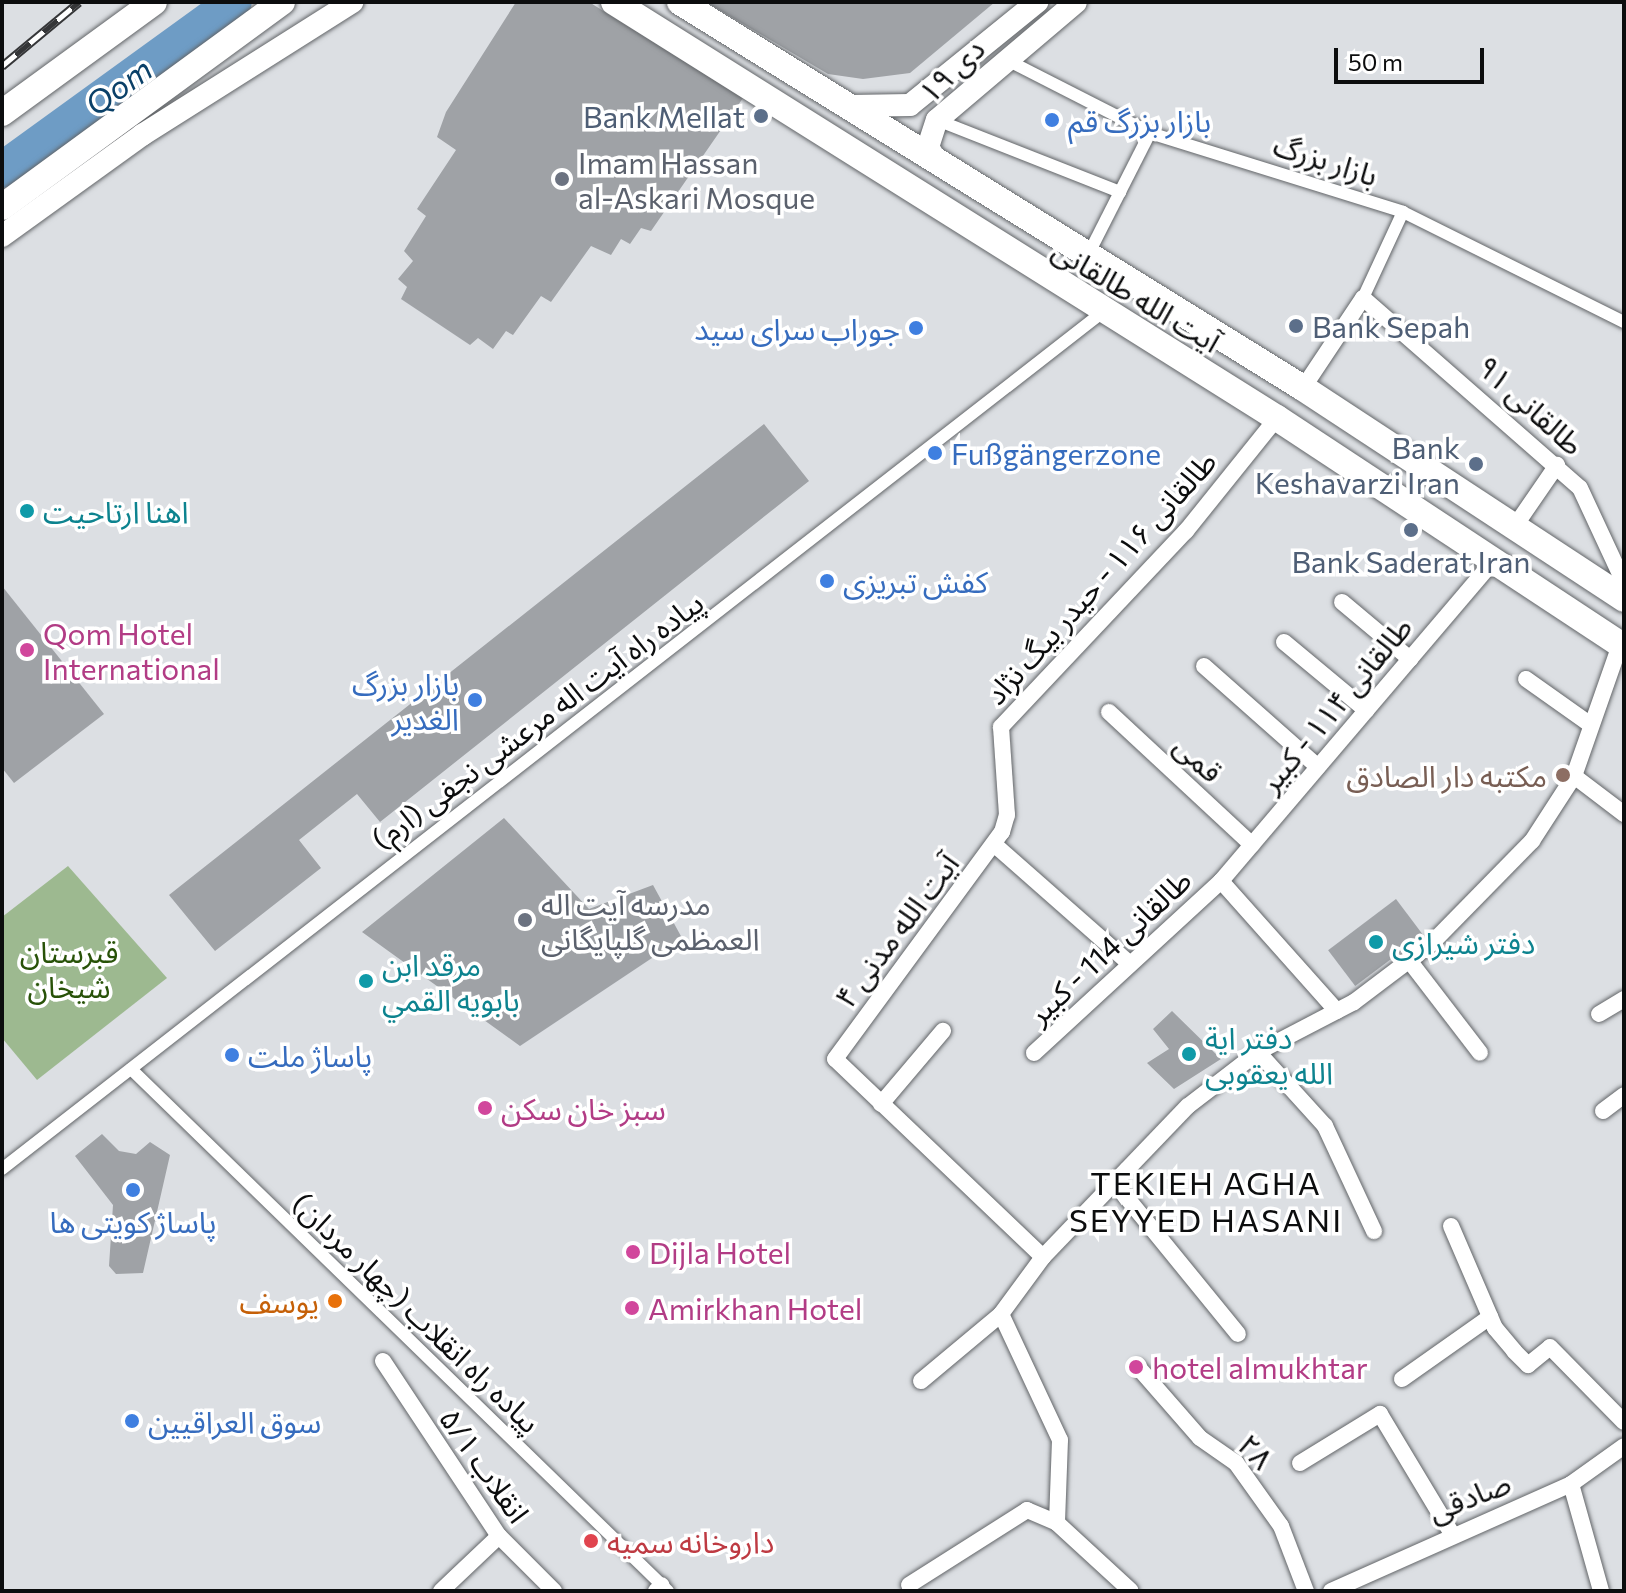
<!DOCTYPE html>
<html>
<head>
<meta charset="utf-8">
<style>
  body { margin:0 }
  #map { position:relative; width:1626px; height:1593px; overflow:hidden; background:#dcdfe3; font-family:Commissioner,"Noto Sans Arabic",sans-serif }
  div>[style] { position:absolute }
  .green>* { inset:0; background:#9db990 }
  .river>* { height:36px; margin:-18px; padding:0 18px; transform-origin:18px; border-radius:18px; background:#6e9cc5 }
  .building>* { inset:0; background:#9fa2a6; transform-origin:0 0 }
  .roads { filter:drop-shadow(0 0 2px #626568) drop-shadow(0 0 2px #626568) }
  .pedestrian>* { height:12px; margin:-6px; padding:0 6px; transform-origin:6px; border-radius:6px; background:#fff }
  .minor>* { height:16px; margin:-8px; padding:0 8px; transform-origin:8px; border-radius:8px; background:#fff }
  .secondary>* { height:22px; margin:-11px; padding:0 11px; transform-origin:11px; border-radius:11px; background:#fff }
  .primary>* { height:26px; margin:-13px; padding:0 13px; transform-origin:13px; border-radius:13px; background:#fff }
  .rail>* { height:9px; margin-top:-4.5px; transform-origin:0; background:repeating-linear-gradient(90deg,#fff 0 18px,#353638 0 36px); box-sizing:border-box; border-block:2px solid #353638 }
  .dots>* { width:22px; height:22px; translate:-50% -50%; box-sizing:border-box; border:4px solid #fff; border-radius:50% }
  span { translate:-50% -50%; white-space:nowrap; text-align:center; line-height:1.15; -webkit-text-stroke:7px #fff; paint-order:stroke }
  .street-label { font-size:30px; color:#0c0d0e }
  .service-label { font-size:30px; color:#4e5e75 }
  .right { translate:-100% -50%; text-align:right }
  .left { translate:0 -50%; text-align:left }
  .shop-label { font-size:30px; color:#366cbe }
  .worship-label { font-size:30px; color:#5b616d }
  .culture-label { font-size:30px; color:#0d838f }
  .hotel-label { font-size:30px; color:#b23c85 }
  .education-label { font-size:30px; color:#785e54 }
  .park-label { font-size:30px; color:#285208 }
  .food-label { font-size:30px; color:#c56008 }
  .health-label { font-size:30px; color:#be3a42 }
  .water-label { font-size:32px; color:#0a4068; font-style:italic }
  .neighbourhood-label { font-size:32px; color:#0c0d0e; letter-spacing:2px }
  .frame { position:absolute; inset:0; border:4px solid #0c0d0e; pointer-events:none }
  .scale { position:absolute; left:1334px; top:48px; width:150px; height:36px; box-sizing:border-box; border:4px solid #0c0d0e; border-top:0; padding-left:10px; font-size:24px; line-height:28px; white-space:nowrap; color:#0c0d0e; -webkit-text-stroke:6px #fff; paint-order:stroke }
</style>
</head>
<body>
<div id="map">
  <div class="green">
    <i style="clip-path:polygon(68px 866px,167px 978px,37px 1080px,2px 1038px,2px 917px)"></i>
  </div>
  <div class="river">
    <i style="left:2px;top:170px;width:286px;rotate:-35.9deg"></i>
  </div>
  <div class="building">
    <i style="clip-path:polygon(516px 2px,589px 2px,743px 98px,651px 231px,641px 228px,630px 244px,621px 239px,611px 255px,591px 246px,551px 302px,541px 296px,513px 335px,506px 331px,493px 349px,478px 338px,470px 345px,401px 299px,407px 287px,398px 279px,413px 261px,404px 251px,426px 216px,417px 209px,456px 150px,437px 137px,446px 112px)"></i>
    <i style="clip-path:polygon(706px 2px,995px 2px,910px 73px,863px 79px,828px 74px)"></i>
    <i style="clip-path:polygon(764px 424px,809px 481px,380px 822px,357px 794px,299px 840px,321px 868px,215px 951px,169px 895px)"></i>
    <i style="clip-path:polygon(2px 586px,104px 714px,14px 783px,2px 768px)"></i>
    <i style="clip-path:polygon(504px 818px,589px 909px,653px 885px,682px 938px,520px 1046px,362px 932px)"></i>
    <i style="left:1396px;top:899px;width:45px;height:85px;rotate:53deg"></i>
    <i style="clip-path:polygon(1172px 1011px,1221px 1059px,1174px 1089px,1147px 1063px,1169px 1049px,1153px 1029px)"></i>
    <i style="clip-path:polygon(102px 1134px,119px 1151px,136px 1154px,150px 1142px,170px 1155px,143px 1273px,116px 1274px,109px 1266px,113px 1205px,75px 1156px)"></i>
  </div>
  <div class="roads">
    <div class="pedestrian">
      <i style="left:1007px;top:60px;width:161px;rotate:27deg"></i>
      <i style="left:1150px;top:133px;width:265px;rotate:17.3deg"></i>
      <i style="left:1403px;top:212px;width:247px;rotate:26.5deg"></i>
      <i style="left:937px;top:120px;width:197px;rotate:21.5deg"></i>
      <i style="left:1088px;top:255px;width:137px;rotate:-63.1deg"></i>
      <i style="left:1363px;top:298px;width:95px;rotate:-65.1deg"></i>
      <i style="left:131px;top:1069px;width:749px;rotate:44.19deg"></i>
      <i style="left:2px;top:1169px;width:1395px;rotate:-37.9deg"></i>
    </div>
    <div class="minor">
      <i style="left:1303px;top:388px;width:108px;rotate:-56.3deg"></i>
      <i style="left:1363px;top:298px;width:288px;rotate:41.2deg"></i>
      <i style="left:1580px;top:488px;width:105px;rotate:65.1deg"></i>
      <i style="left:1513px;top:529px;width:78px;rotate:-55.5deg"></i>
      <i style="left:1342px;top:602px;width:89px;rotate:40deg"></i>
      <i style="left:1284px;top:642px;width:107px;rotate:39.7deg"></i>
      <i style="left:1204px;top:666px;width:152px;rotate:41.5deg"></i>
      <i style="left:1526px;top:679px;width:80px;rotate:35.3deg"></i>
      <i style="left:1109px;top:712px;width:195px;rotate:42.9deg"></i>
      <i style="left:1574px;top:776px;width:63px;rotate:37.2deg"></i>
      <i style="left:995px;top:845px;width:180px;rotate:41.4deg"></i>
      <i style="left:1221px;top:881px;width:174px;rotate:48.3deg"></i>
      <i style="left:1408px;top:959px;width:118px;rotate:52.5deg"></i>
      <i style="left:1599px;top:1014px;width:29px;rotate:-31deg"></i>
      <i style="left:1258px;top:1052px;width:100px;rotate:47.8deg"></i>
      <i style="left:1325px;top:1126px;width:116px;rotate:65deg"></i>
      <i style="left:1034px;top:1053px;width:254px;rotate:-42.6deg"></i>
      <i style="left:1221px;top:881px;width:416px;rotate:-49.6deg"></i>
      <i style="left:881px;top:1104px;width:96px;rotate:-49.7deg"></i>
      <i style="left:1603px;top:1111px;width:26px;rotate:-37deg"></i>
      <i style="left:1114px;top:1182px;width:196px;rotate:50.8deg"></i>
      <i style="left:1451px;top:1226px;width:111px;rotate:66.7deg"></i>
      <i style="left:1495px;top:1328px;width:30px;rotate:50deg"></i>
      <i style="left:1514px;top:1351px;width:20px;rotate:45deg"></i>
      <i style="left:1528px;top:1365px;width:28px;rotate:-39deg"></i>
      <i style="left:1550px;top:1347px;width:105px;rotate:45.4deg"></i>
      <i style="left:1043px;top:1257px;width:287px;rotate:-136.4deg"></i>
      <i style="left:835px;top:1059px;width:282px;rotate:-53.7deg"></i>
      <i style="left:1002px;top:832px;width:18px;rotate:-74deg"></i>
      <i style="left:1007px;top:815px;width:88px;rotate:-93.9deg"></i>
      <i style="left:1001px;top:727px;width:270px;rotate:-46.7deg"></i>
      <i style="left:1186px;top:531px;width:145px;rotate:-51.2deg"></i>
      <i style="left:1001px;top:1314px;width:139px;rotate:64.9deg"></i>
      <i style="left:1060px;top:1440px;width:83px;rotate:92.1deg"></i>
      <i style="left:1057px;top:1523px;width:100px;rotate:42.6deg"></i>
      <i style="left:383px;top:1361px;width:210px;rotate:56.5deg"></i>
      <i style="left:499px;top:1536px;width:78px;rotate:45deg"></i>
      <i style="left:1138px;top:1367px;width:94px;rotate:48.9deg"></i>
      <i style="left:1200px;top:1438px;width:44px;rotate:34.8deg"></i>
      <i style="left:1236px;top:1463px;width:77px;rotate:54.5deg"></i>
      <i style="left:1281px;top:1526px;width:70px;rotate:69deg"></i>
      <i style="left:1402px;top:1379px;width:108px;rotate:-35.2deg"></i>
      <i style="left:921px;top:1381px;width:104px;rotate:-39.9deg"></i>
      <i style="left:1001px;top:1314px;width:71px;rotate:-53.6deg"></i>
      <i style="left:1043px;top:1257px;width:209px;rotate:-46.2deg"></i>
      <i style="left:1188px;top:1106px;width:88px;rotate:-37.6deg"></i>
      <i style="left:1258px;top:1052px;width:108px;rotate:-27.5deg"></i>
      <i style="left:1354px;top:1002px;width:98px;rotate:-37.1deg"></i>
      <i style="left:1432px;top:943px;width:143px;rotate:-45.6deg"></i>
      <i style="left:1532px;top:841px;width:77px;rotate:-57.1deg"></i>
      <i style="left:1574px;top:776px;width:139px;rotate:-70.7deg"></i>
      <i style="left:1300px;top:1463px;width:94px;rotate:-31.5deg"></i>
      <i style="left:1380px;top:1414px;width:138px;rotate:59deg"></i>
      <i style="left:1571px;top:1484px;width:111px;rotate:74.3deg"></i>
      <i style="left:909px;top:1585px;width:140px;rotate:-32.4deg"></i>
      <i style="left:1027px;top:1510px;width:33px;rotate:23deg"></i>
      <i style="left:441px;top:1591px;width:80px;rotate:-43.5deg"></i>
      <i style="left:656px;top:1591px;width:8px;rotate:-45deg"></i>
      <i style="left:1331px;top:1591px;width:263px;rotate:-24deg"></i>
      <i style="left:1571px;top:1484px;width:65px;rotate:-35.6deg"></i>
    </div>
    <div class="secondary">
      <i style="left:852px;top:106px;width:58px;rotate:-1deg"></i>
      <i style="left:910px;top:105px;width:164px;rotate:-39deg"></i>
      <i style="left:937px;top:162px;width:17px;rotate:-121deg"></i>
      <i style="left:928px;top:147px;width:28px;rotate:-72deg"></i>
      <i style="left:937px;top:120px;width:182px;rotate:-40.3deg"></i>
      <i style="left:2px;top:236px;width:173px;rotate:-35.8deg"></i>
      <i style="left:142px;top:135px;width:249px;rotate:-32.3deg"></i>
    </div>
    <div class="primary">
      <i style="left:614px;top:2px;width:783px;rotate:32.11deg"></i>
      <i style="left:1277px;top:418px;width:416px;rotate:33.4deg"></i>
      <i style="left:680px;top:2px;width:733px;rotate:31.78deg"></i>
      <i style="left:1303px;top:388px;width:384px;rotate:33.3deg"></i>
      <i style="left:2px;top:113px;width:188px;rotate:-36.1deg"></i>
      <i style="left:2px;top:207px;width:347px;rotate:-36.2deg"></i>
    </div>
  </div>
  <div class="rail">
    <i style="left:2px;top:66px;width:100px;rotate:-39.7deg"></i>
  </div>
  <div class="dots">
    <i style="left:761px;top:116px;background:#5c6f8a"></i>
    <i style="left:1052px;top:120px;background:#3f7fe0"></i>
    <i style="left:562px;top:179px;background:#6b7280"></i>
    <i style="left:1296px;top:326px;background:#5c6f8a"></i>
    <i style="left:916px;top:328px;background:#3f7fe0"></i>
    <i style="left:935px;top:453px;background:#3f7fe0"></i>
    <i style="left:1476px;top:464px;background:#5c6f8a"></i>
    <i style="left:27px;top:511px;background:#0f9aa8"></i>
    <i style="left:1411px;top:530px;background:#5c6f8a"></i>
    <i style="left:827px;top:581px;background:#3f7fe0"></i>
    <i style="left:27px;top:650px;background:#d1479c"></i>
    <i style="left:475px;top:700px;background:#3f7fe0"></i>
    <i style="left:1563px;top:775px;background:#8d6e63"></i>
    <i style="left:525px;top:920px;background:#6b7280"></i>
    <i style="left:1376px;top:942px;background:#0f9aa8"></i>
    <i style="left:366px;top:981px;background:#0f9aa8"></i>
    <i style="left:1189px;top:1054px;background:#0f9aa8"></i>
    <i style="left:232px;top:1055px;background:#3f7fe0"></i>
    <i style="left:485px;top:1108px;background:#d1479c"></i>
    <i style="left:133px;top:1190px;background:#3f7fe0"></i>
    <i style="left:633px;top:1252px;background:#d1479c"></i>
    <i style="left:335px;top:1301px;background:#e8710a"></i>
    <i style="left:632px;top:1308px;background:#d1479c"></i>
    <i style="left:1136px;top:1367px;background:#d1479c"></i>
    <i style="left:132px;top:1421px;background:#3f7fe0"></i>
    <i style="left:591px;top:1541px;background:#e0444e"></i>
  </div>
  <div class="street-label">
    <span style="left:951px;top:70px;rotate:-44deg">۱۹ دی</span>
    <span style="left:1326px;top:159px;rotate:18deg">بازار بزرگ</span>
    <span style="left:1137px;top:295px;rotate:31deg">آیت الله طالقانی</span>
    <span style="left:1531px;top:405px;rotate:42deg">طالقانی ۹۱</span>
    <span style="left:1100px;top:577px;rotate:-48deg">طالقانی ۱۱۶ - حیدر بیگ نژاد</span>
    <span style="left:1335px;top:704px;rotate:-50deg">طالقانی ۱۱۴ - کبیر</span>
    <span style="left:537px;top:720px;rotate:-37deg">پیاده راه آیت اله مرعشی نجفی (ارم)</span>
    <span style="left:1199px;top:758px;rotate:43deg">قمی</span>
    <span style="left:896px;top:930px;rotate:-53deg">۴ آیت الله مدنی</span>
    <span style="left:1109px;top:946px;rotate:-43deg">طالقانی 114 - کبیر</span>
    <span style="left:417px;top:1312px;rotate:44deg">پیاده راه انقلاب (چهار مردان)</span>
    <span style="left:1256px;top:1451px;rotate:46deg">۲۸</span>
    <span style="left:485px;top:1465px;rotate:55deg">انقلاب ۵/۱</span>
    <span style="left:1469px;top:1496px;rotate:-22deg">صادقی</span>
  </div>
  <div class="service-label">
    <span class="right" style="left:745px;top:116px">Bank Mellat</span>
    <span class="left" style="left:1312px;top:326px">Bank Sepah</span>
    <span class="right" style="left:1460px;top:464px">Bank<br>Keshavarzi Iran</span>
    <span style="left:1411px;top:561px">Bank Saderat Iran</span>
  </div>
  <div class="shop-label">
    <span class="left" style="left:1068px;top:120px">بازار بزرگ قم</span>
    <span class="right" style="left:900px;top:328px">جوراب سرای سید</span>
    <span class="left" style="left:951px;top:453px">Fußgängerzone</span>
    <span class="left" style="left:843px;top:581px">کفش تبریزی</span>
    <span class="right" style="left:459px;top:700px">بازار بزرگ<br>الغدیر</span>
    <span class="left" style="left:248px;top:1055px">پاساژ ملت</span>
    <span style="left:133px;top:1221px">پاساژ کویتی ها</span>
    <span class="left" style="left:148px;top:1421px">سوق العراقيين</span>
  </div>
  <div class="worship-label">
    <span class="left" style="left:578px;top:179px">Imam Hassan<br>al-Askari Mosque</span>
    <span class="left" style="left:541px;top:920px">مدرسه آیت اله<br>العمظمی گلپایگانی</span>
  </div>
  <div class="culture-label">
    <span class="left" style="left:43px;top:511px">اهنا ارتاحیت</span>
    <span class="left" style="left:1392px;top:942px">دفتر شیرازی</span>
    <span class="left" style="left:382px;top:981px">مرقد ابن<br>بابويه القمي</span>
    <span class="left" style="left:1205px;top:1054px">دفتر ایة<br>الله یعقوبی</span>
  </div>
  <div class="hotel-label">
    <span class="left" style="left:43px;top:650px">Qom Hotel<br>International</span>
    <span class="left" style="left:501px;top:1108px">سبز خان سکن</span>
    <span class="left" style="left:649px;top:1252px">Dijla Hotel</span>
    <span class="left" style="left:648px;top:1308px">Amirkhan Hotel</span>
    <span class="left" style="left:1152px;top:1367px">hotel almukhtar</span>
  </div>
  <div class="education-label">
    <span class="right" style="left:1547px;top:775px">مکتبه دار الصادق</span>
  </div>
  <div class="park-label">
    <span style="left:69px;top:968px">قبرستان<br>شیخان</span>
  </div>
  <div class="food-label">
    <span class="right" style="left:319px;top:1301px">یوسف</span>
  </div>
  <div class="health-label">
    <span class="left" style="left:607px;top:1541px">داروخانه سمیه</span>
  </div>
  <div class="water-label">
    <span style="left:118px;top:86px;rotate:-36deg">Qom</span>
  </div>
  <div class="neighbourhood-label">
    <span style="left:1206px;top:1201px">TEKIEH AGHA<br>SEYYED HASANI</span>
  </div>
  <div class="frame"></div>
  <div class="scale">50 m</div>
</div>
</body>
</html>
